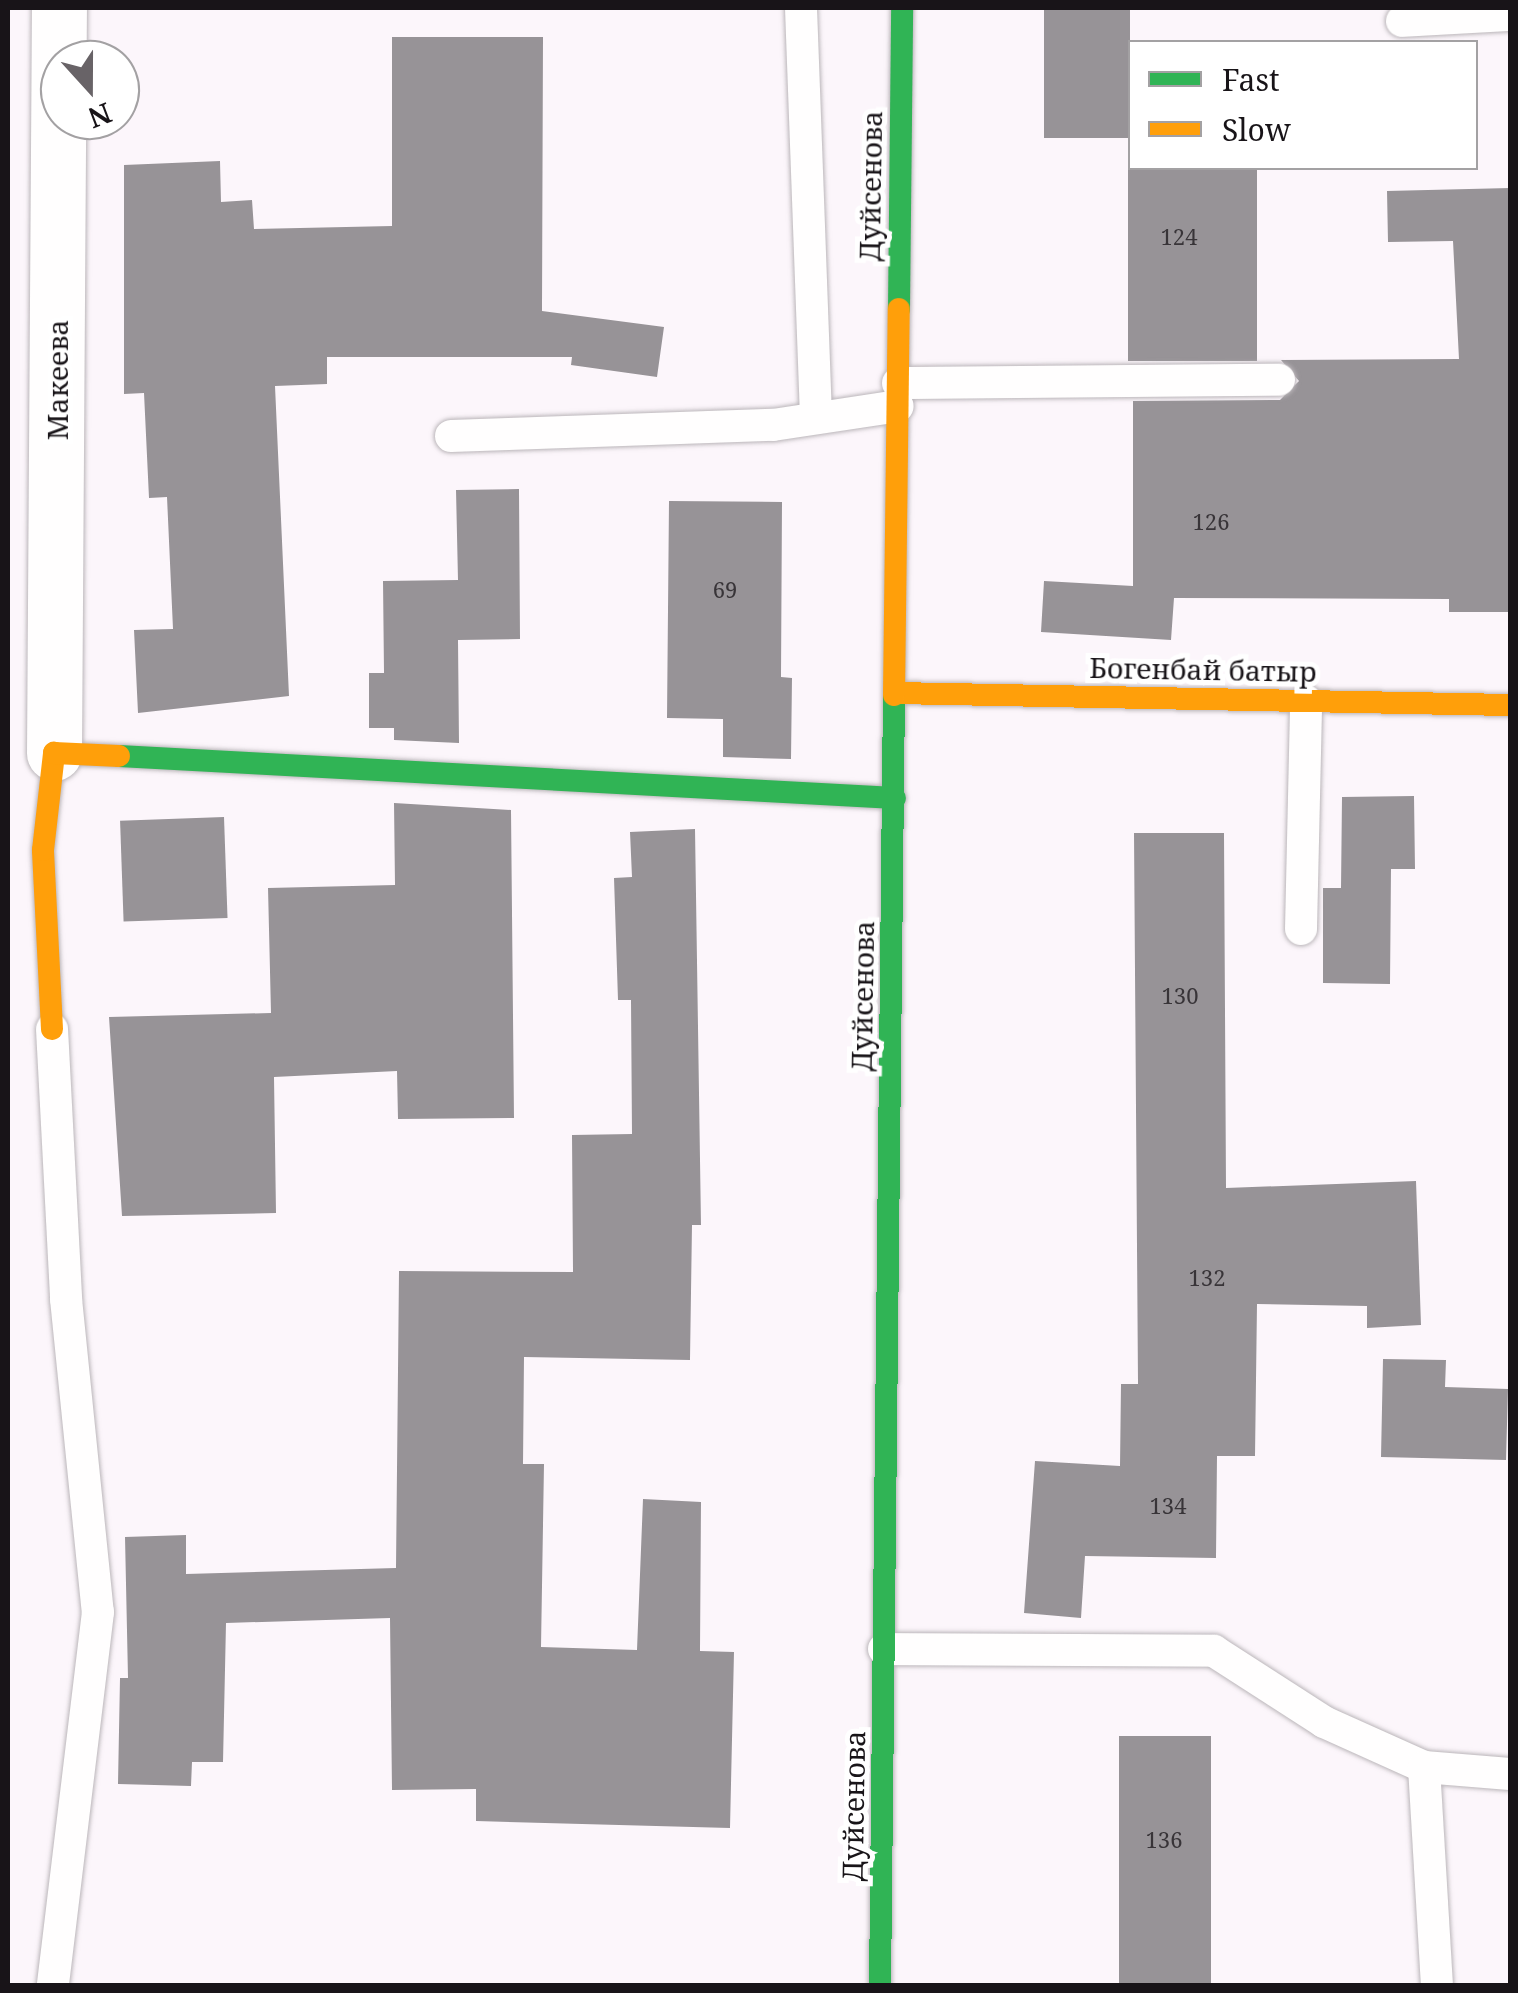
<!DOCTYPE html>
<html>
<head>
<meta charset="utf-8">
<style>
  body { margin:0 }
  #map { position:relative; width:1518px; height:1993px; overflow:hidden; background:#fcf6fb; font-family:"Noto Serif",serif }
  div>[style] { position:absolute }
  .building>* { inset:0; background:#979397; transform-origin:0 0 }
  .roads { filter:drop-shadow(0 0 2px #bbb6ba) drop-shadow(0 0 2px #bbb6ba) }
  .lane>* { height:32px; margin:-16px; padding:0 16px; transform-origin:16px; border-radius:16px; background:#fffefe }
  .street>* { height:55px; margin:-27.5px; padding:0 27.5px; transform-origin:27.5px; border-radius:27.5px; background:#fffefe }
  .fast>* { height:22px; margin:-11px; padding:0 11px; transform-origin:11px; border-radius:11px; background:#30b455 }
  .slow>* { height:22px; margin:-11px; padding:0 11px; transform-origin:11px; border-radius:11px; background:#ff9f0a }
  span { translate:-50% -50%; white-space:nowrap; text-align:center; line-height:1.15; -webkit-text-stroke:10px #fff; paint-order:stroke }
  .number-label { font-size:22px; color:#383438 }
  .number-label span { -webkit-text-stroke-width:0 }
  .street-label { font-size:28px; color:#181418 }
  .frame { position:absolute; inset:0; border:10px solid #181418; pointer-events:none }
  .legend { position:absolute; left:1128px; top:40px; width:350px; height:130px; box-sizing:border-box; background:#fff; border:2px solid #a3a1a3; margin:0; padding:12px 18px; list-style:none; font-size:30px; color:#181418 }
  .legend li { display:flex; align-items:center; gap:20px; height:50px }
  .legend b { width:50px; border:2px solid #a3a1a3 }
  .north { position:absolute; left:40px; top:40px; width:100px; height:100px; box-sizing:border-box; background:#fff; border:2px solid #a3a1a3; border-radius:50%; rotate:159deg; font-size:28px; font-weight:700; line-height:40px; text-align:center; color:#181418 }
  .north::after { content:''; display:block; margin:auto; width:35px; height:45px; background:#686367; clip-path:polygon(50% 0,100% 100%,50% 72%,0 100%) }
</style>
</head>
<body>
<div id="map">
  <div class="building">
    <i style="left:1044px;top:8px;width:86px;height:130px"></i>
    <i style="clip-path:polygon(392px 37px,543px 37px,542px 311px,664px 327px,657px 377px,571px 365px,572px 357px,327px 357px,327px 384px,275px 386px,289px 696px,138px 713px,134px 630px,173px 629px,167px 497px,149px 498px,144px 393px,124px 394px,124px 165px,220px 161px,221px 202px,252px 200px,254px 229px,392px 226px)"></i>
    <i style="left:1128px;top:168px;width:129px;height:193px"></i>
    <i style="clip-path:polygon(1510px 188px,1510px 612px,1449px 612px,1449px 599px,1174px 598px,1171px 640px,1041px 632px,1044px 581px,1133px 586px,1133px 401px,1280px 400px,1299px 381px,1281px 360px,1459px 359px,1453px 241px,1388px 242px,1387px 191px)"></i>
    <i style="clip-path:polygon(519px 489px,520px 639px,458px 640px,459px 743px,394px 740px,394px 728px,369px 728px,369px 673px,384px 673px,383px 581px,458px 580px,456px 490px)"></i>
    <i style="clip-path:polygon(669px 501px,782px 502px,781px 677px,792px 678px,791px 759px,723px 757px,723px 719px,667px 718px)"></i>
    <i style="clip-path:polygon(1414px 796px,1415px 869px,1391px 869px,1390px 984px,1323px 983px,1323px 888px,1341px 888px,1342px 797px)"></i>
    <i style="clip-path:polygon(394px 803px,511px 810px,514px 1118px,398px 1119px,397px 1071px,274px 1077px,276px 1213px,122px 1216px,109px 1017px,271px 1013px,268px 888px,395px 885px)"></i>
    <i style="left:224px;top:817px;width:101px;height:104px;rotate:88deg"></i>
    <i style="clip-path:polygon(695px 829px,701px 1225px,692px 1225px,690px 1360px,524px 1357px,523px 1464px,544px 1464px,541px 1647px,637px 1650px,643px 1499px,701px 1502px,700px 1651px,734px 1652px,730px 1828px,476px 1821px,476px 1789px,392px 1790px,390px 1618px,226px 1623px,223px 1762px,192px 1762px,191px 1786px,118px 1784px,120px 1678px,128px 1678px,125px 1537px,186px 1535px,186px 1574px,396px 1568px,399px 1271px,573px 1272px,572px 1135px,632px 1134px,631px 1000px,618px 1000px,614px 878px,632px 877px,630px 832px)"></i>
    <i style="clip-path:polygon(1134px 833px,1224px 833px,1226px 1188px,1416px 1181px,1421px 1325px,1367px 1328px,1367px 1306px,1257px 1304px,1255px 1456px,1217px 1456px,1216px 1558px,1085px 1556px,1081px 1618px,1024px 1613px,1035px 1461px,1120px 1466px,1121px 1384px,1138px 1384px)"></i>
    <i style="clip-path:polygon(1383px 1359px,1446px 1360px,1445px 1387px,1508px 1389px,1506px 1460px,1381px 1457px)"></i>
    <i style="left:1119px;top:1736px;width:92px;height:250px"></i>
  </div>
  <div class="roads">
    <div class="lane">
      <i style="left:801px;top:8px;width:410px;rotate:87.9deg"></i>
      <i style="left:1402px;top:21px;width:108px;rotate:-3.2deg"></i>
      <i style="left:898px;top:383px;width:381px;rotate:-0.5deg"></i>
      <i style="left:451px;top:436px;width:322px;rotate:-2deg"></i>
      <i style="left:773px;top:425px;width:126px;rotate:-8.6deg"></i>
      <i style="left:1301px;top:929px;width:228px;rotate:-88.7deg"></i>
      <i style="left:52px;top:1029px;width:270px;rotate:87deg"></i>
      <i style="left:66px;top:1299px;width:315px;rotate:84.2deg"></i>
      <i style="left:98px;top:1612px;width:377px;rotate:96.9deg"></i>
      <i style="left:884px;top:1649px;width:330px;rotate:0.3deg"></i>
      <i style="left:1214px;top:1651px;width:131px;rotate:32.8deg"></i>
      <i style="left:1324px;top:1722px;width:110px;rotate:24.2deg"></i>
      <i style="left:1424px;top:1767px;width:86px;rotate:4.7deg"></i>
      <i style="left:1424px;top:1767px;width:219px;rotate:86.6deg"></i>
    </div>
    <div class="street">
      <i style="left:54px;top:753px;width:745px;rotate:-89.62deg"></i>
    </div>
    <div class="fast">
      <i style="left:899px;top:309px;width:301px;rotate:-89.4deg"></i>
      <i style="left:119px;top:756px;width:777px;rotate:3.1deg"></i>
      <i style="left:880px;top:1986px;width:1291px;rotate:-89.38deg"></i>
    </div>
    <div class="slow">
      <i style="left:895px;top:693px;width:615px;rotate:1.12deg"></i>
      <i style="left:894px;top:695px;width:386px;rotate:-89.3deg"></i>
      <i style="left:52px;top:1029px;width:179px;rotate:-92.9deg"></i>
      <i style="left:43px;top:850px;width:98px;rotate:-83.5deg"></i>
      <i style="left:54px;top:753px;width:65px;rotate:2.6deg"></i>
    </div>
  </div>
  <div class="number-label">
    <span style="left:1179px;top:237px">124</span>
    <span style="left:1211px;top:522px">126</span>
    <span style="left:725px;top:590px">69</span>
    <span style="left:1180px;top:996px">130</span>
    <span style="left:1207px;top:1278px">132</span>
    <span style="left:1168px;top:1506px">134</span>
    <span style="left:1164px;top:1840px">136</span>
  </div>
  <div class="street-label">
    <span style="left:870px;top:186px;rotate:-89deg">Дуйсенова</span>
    <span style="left:57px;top:380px;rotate:-90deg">Макеева</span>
    <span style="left:1203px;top:669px;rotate:1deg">Богенбай батыр</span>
    <span style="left:862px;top:996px;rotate:-89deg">Дуйсенова</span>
    <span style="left:853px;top:1806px;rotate:-89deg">Дуйсенова</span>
  </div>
  <div class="frame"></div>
  <ul class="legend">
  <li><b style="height:12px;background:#30b455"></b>Fast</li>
  <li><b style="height:12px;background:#ff9f0a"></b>Slow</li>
  </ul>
  <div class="north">N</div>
</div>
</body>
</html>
